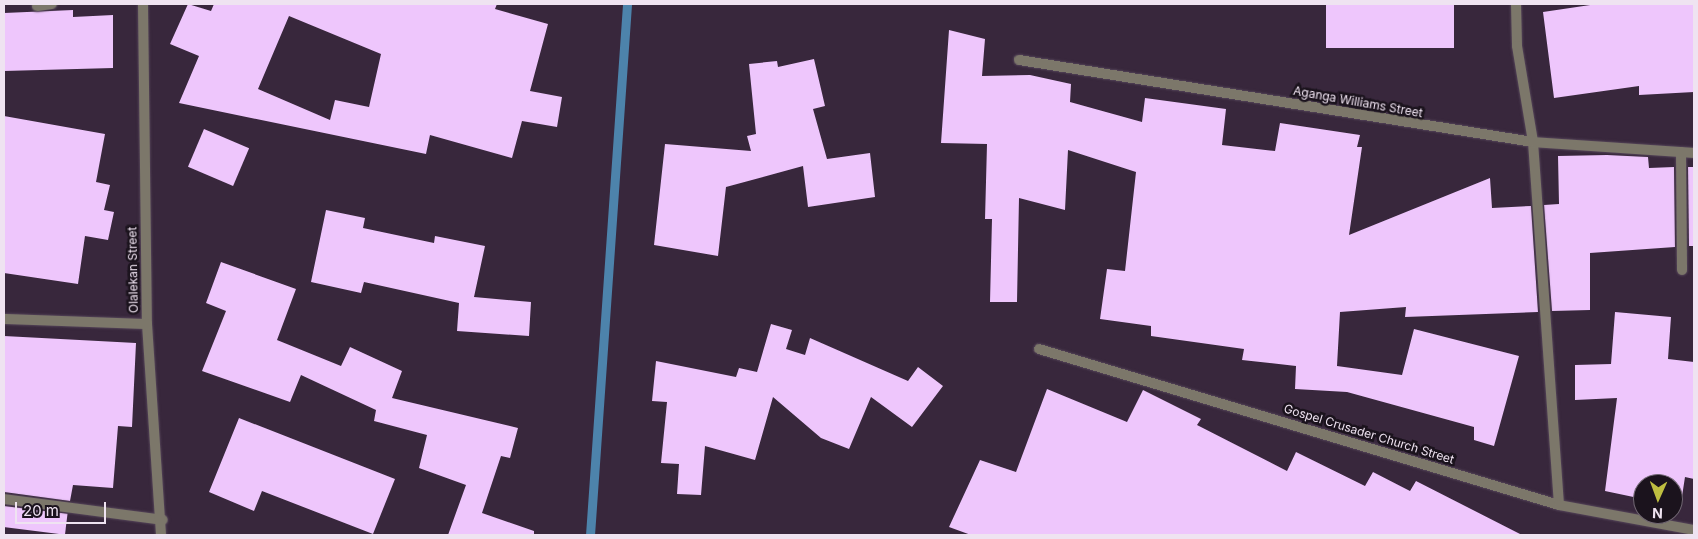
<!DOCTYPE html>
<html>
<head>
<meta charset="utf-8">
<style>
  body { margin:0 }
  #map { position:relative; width:1698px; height:539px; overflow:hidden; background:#38273c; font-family:Inter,sans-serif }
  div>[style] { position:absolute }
  .stream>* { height:9px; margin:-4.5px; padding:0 4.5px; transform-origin:4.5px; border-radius:4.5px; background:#4d83ab }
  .building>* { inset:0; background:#eec6fc; transform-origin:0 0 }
  .roads { filter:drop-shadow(0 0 1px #554559) drop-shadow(0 0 1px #554559) }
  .service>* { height:10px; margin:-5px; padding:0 5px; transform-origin:5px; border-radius:5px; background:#7c776a }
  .minor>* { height:10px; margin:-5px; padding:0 5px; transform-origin:5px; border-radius:5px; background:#7c776a }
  span { translate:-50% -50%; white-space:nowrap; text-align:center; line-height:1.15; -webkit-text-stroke:5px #1b131d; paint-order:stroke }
  .street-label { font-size:12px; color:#efe3f1 }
  .frame { position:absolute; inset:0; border:5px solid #efe3f1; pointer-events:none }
  .north { position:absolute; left:1633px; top:474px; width:50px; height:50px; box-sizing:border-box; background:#1b131d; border:1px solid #706672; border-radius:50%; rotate:182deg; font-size:14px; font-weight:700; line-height:20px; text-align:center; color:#efe3f1 }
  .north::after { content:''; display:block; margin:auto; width:18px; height:22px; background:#bfbe41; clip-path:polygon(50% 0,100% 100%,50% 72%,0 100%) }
  .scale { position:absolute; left:15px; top:502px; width:91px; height:22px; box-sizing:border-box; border:2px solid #efe3f1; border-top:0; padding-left:6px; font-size:15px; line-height:18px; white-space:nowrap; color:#efe3f1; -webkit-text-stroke:4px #1b131d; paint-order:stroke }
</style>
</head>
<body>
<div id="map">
  <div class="stream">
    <i style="left:590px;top:535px;width:532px;rotate:-86.01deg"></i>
  </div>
  <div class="building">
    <i style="clip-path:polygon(evenodd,188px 4px,211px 11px,214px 4px,497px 4px,495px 9px,548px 24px,530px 91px,562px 97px,557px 127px,522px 121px,512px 158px,430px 135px,426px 154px,179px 103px,199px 56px,170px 44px,188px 4px,289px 16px,381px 54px,369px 107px,335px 100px,330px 120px,258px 89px,289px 16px)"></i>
    <i style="left:1326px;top:4px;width:128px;height:44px"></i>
    <i style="clip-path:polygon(1597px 4px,1694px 4px,1694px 92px,1639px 95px,1639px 86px,1554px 98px,1543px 12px)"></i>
    <i style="clip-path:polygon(73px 10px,73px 17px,113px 15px,113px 68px,4px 71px,4px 13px)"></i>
    <i style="clip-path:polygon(949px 30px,985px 39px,982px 76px,1030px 75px,1071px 84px,1070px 102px,1142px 122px,1145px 98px,1226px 109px,1222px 145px,1275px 151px,1280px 123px,1360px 135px,1357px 147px,1362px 147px,1349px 235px,1490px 178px,1492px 208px,1531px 206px,1538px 312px,1405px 317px,1406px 307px,1340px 312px,1337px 366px,1402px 375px,1414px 329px,1519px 356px,1494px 446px,1474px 440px,1474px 427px,1347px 392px,1295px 389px,1296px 366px,1242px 360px,1244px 349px,1151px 336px,1151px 326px,1100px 319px,1107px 269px,1125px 271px,1136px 172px,1068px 150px,1065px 210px,1019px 198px,1017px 302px,990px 302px,992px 219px,985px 219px,987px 144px,941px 143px)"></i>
    <i style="clip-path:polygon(814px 59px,825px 106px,813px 109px,827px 159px,870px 153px,875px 197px,808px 207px,803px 166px,726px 187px,718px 256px,654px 245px,665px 144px,751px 151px,747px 136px,756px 134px,749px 64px,777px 61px,778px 67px)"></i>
    <i style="clip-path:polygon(4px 116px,105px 134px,96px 182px,110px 185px,104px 210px,114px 212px,108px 240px,85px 236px,78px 284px,4px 273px)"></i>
    <i style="left:204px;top:129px;width:49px;height:41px;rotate:23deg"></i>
    <i style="clip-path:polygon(1607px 155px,1648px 157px,1649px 168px,1674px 167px,1675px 247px,1590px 253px,1590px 310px,1552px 311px,1544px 205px,1559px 204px,1558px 156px)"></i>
    <i style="clip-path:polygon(1688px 167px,1694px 167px,1694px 246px,1689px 246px)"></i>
    <i style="clip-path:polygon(326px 210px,365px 218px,363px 228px,434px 243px,435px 236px,485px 246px,474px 297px,531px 302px,529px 336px,457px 331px,459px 303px,364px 282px,361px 293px,311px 282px)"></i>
    <i style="clip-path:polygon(221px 262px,296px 289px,277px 340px,341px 366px,350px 347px,402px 371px,392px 398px,518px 428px,510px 458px,501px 456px,482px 513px,534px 531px,534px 535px,448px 535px,466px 485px,419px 468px,427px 435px,374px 421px,376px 410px,301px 375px,290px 402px,202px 371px,226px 311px,206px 303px)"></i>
    <i style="clip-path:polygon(1615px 312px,1671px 317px,1668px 359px,1694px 362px,1694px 479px,1685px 477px,1681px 503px,1673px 502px,1673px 484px,1643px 484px,1643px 499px,1605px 491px,1617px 398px,1575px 400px,1575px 365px,1611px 364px)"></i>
    <i style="clip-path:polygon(771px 324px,792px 330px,786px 349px,805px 355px,810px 338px,908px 381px,918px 367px,943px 386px,912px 427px,871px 397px,849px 449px,821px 438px,773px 397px,755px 460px,705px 446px,701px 495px,677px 494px,679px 464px,661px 463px,667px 402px,652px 401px,656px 361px,736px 377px,739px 368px,757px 372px)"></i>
    <i style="clip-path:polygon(4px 336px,136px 343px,132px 427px,118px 426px,113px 488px,73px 485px,70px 501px,4px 492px)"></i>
    <i style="clip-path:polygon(1047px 389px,1127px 422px,1143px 390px,1201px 419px,1197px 425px,1287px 471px,1296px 452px,1365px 486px,1373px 472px,1410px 491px,1416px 481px,1522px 535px,971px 535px,949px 527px,980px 460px,1016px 472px)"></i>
    <i style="clip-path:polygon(239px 418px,395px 479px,373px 534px,262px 491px,254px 511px,209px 492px)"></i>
    <i style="left:4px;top:506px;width:64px;height:21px;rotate:7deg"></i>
  </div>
  <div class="roads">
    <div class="service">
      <i style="left:37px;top:6px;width:15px;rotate:-8deg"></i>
      <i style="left:1681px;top:152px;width:118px;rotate:89.5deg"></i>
      <i style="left:4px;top:499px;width:160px;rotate:7.5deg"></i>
    </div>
    <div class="minor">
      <i style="left:143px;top:4px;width:320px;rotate:89.3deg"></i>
      <i style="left:147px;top:324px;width:211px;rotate:86.2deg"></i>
      <i style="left:1516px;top:4px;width:42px;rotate:88.6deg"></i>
      <i style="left:1517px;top:46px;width:97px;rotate:80.5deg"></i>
      <i style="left:1533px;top:142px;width:364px;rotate:85.9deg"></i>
      <i style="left:1019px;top:60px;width:520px;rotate:9.06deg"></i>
      <i style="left:1533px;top:142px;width:161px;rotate:3.9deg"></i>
      <i style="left:4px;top:319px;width:143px;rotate:2deg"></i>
      <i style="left:1039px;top:349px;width:543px;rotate:16.7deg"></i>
      <i style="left:1559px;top:505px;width:137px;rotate:10.5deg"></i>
    </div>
  </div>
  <div class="street-label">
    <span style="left:1358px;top:102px;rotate:10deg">Aganga Williams Street</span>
    <span style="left:133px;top:270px;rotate:-91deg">Olalekan Street</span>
    <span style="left:1369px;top:434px;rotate:17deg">Gospel Crusader Church Street</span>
  </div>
  <div class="frame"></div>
  <div class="north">N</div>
  <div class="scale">20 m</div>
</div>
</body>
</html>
